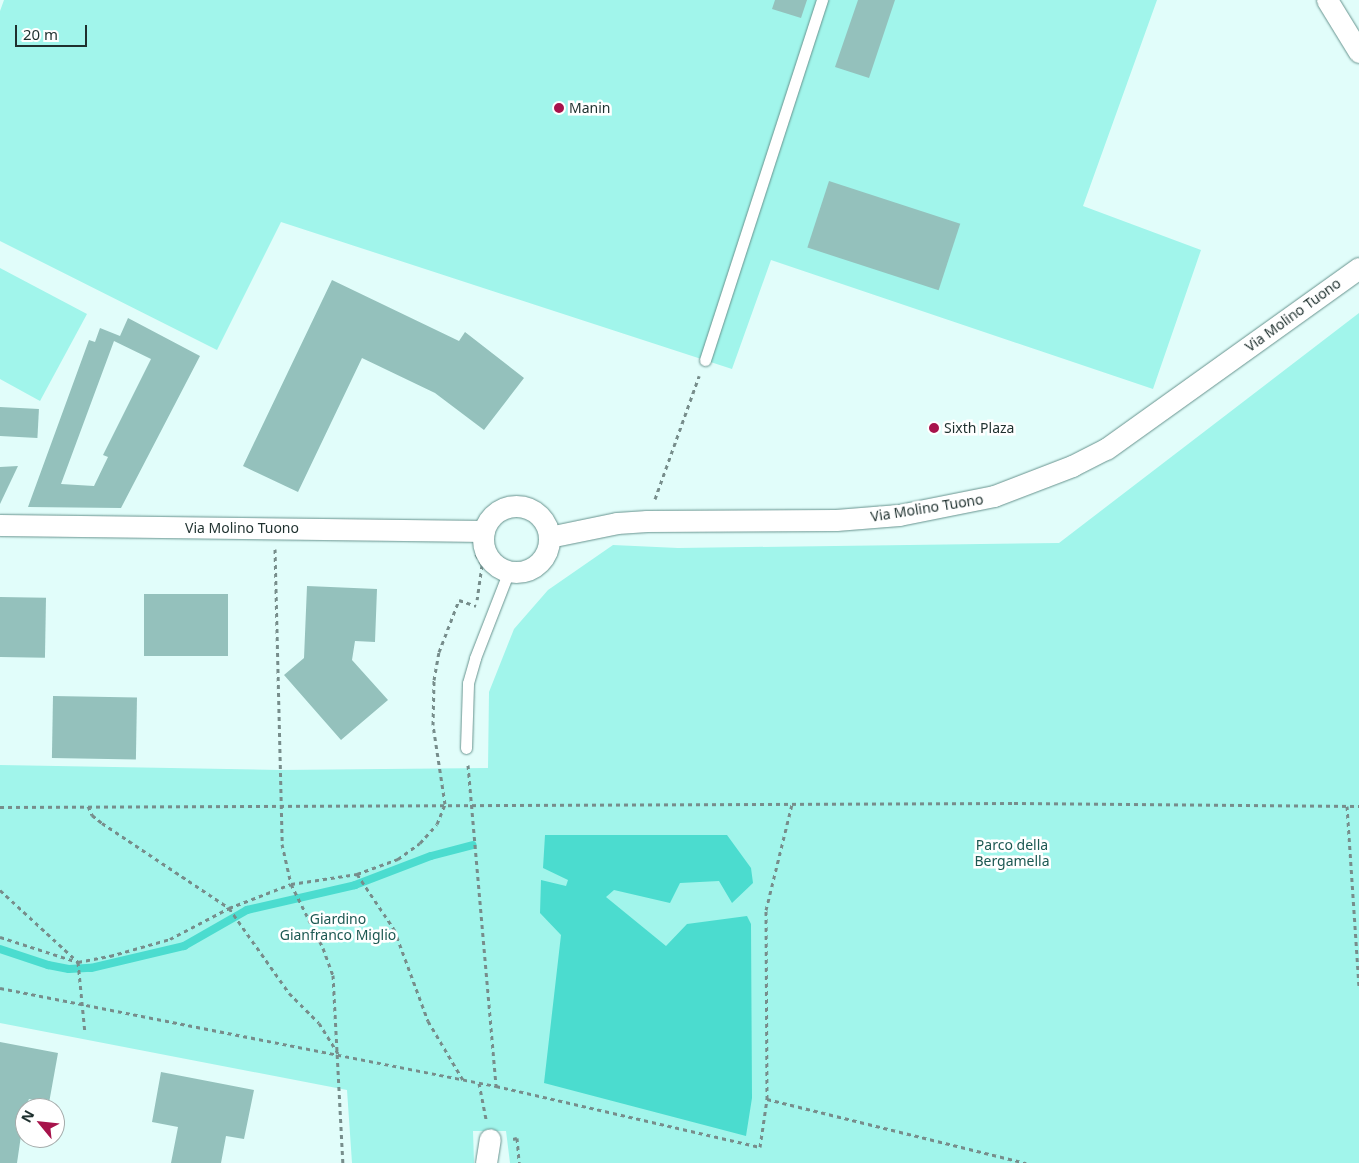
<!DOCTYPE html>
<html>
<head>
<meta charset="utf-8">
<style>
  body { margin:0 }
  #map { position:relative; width:1359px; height:1163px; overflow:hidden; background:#e1fdfa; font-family:"Noto Sans",sans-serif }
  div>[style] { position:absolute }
  .green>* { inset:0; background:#a1f5eb }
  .water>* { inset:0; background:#4bdccf }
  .stream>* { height:8px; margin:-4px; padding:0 4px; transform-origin:4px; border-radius:4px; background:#4bdccf }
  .building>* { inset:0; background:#94c1bc; transform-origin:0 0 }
  .path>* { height:3px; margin-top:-1.5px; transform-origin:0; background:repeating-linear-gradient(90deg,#778d8b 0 4px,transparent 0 8px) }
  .roads { filter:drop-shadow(0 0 1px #67938e) drop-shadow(0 0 1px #67938e) }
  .service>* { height:11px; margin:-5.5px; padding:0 5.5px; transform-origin:5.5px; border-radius:5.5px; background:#fff }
  .minor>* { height:21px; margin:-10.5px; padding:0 10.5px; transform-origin:10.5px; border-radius:10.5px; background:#fff }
  .minor>.ring { margin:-10.5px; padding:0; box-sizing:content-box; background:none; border:21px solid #fff; border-radius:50% }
  .dots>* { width:14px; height:14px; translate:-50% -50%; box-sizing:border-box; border:2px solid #fff; border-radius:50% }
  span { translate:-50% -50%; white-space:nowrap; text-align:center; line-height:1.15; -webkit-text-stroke:5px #fff; paint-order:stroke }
  .poi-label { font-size:14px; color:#1e302e }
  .left { translate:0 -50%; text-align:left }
  .street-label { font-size:14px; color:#1e302e }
  .park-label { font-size:14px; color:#1c5852 }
  .north { position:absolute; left:15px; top:1098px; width:50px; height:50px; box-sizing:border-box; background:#fff; border:1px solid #a5acab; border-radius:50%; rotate:298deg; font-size:14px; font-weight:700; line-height:20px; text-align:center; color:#1e302e }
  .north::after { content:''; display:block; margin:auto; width:18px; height:22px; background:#a7134b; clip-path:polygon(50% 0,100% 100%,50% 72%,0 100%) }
  .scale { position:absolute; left:15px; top:25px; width:72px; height:22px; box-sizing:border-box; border:2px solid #1e302e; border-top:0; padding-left:6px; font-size:15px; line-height:18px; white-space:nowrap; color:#1e302e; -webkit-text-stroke:4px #fff; paint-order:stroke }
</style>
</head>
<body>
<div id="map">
  <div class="green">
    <i style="clip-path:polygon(4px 0,1157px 0,1083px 206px,1201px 250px,1153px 389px,771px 260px,732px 369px,281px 222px,217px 350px,0 241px,0 11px)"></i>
    <i style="clip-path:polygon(0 268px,87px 314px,40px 401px,0 379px)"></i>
    <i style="clip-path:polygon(1359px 313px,1359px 1163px,510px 1163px,506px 1131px,473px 1131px,474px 1163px,352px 1163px,347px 1090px,0 1023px,0 765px,280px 770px,488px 768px,489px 692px,514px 629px,548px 590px,613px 545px,678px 548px,1059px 543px)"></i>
  </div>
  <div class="water">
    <i style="clip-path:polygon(545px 835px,727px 835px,751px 868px,753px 883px,732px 903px,719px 881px,680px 883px,670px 903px,614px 890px,606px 897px,666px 946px,687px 924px,747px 916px,751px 924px,752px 1098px,746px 1136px,544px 1083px,561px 935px,540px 913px,541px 880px,566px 886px,568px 880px,543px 868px)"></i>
  </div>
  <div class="stream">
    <i style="left:0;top:949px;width:51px;rotate:18.4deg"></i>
    <i style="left:48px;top:965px;width:21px;rotate:11deg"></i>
    <i style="left:69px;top:969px;width:22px;rotate:-3deg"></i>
    <i style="left:91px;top:968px;width:96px;rotate:-13.3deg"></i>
    <i style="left:184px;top:946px;width:73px;rotate:-29.7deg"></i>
    <i style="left:247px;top:910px;width:111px;rotate:-13deg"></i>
    <i style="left:355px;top:885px;width:81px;rotate:-20.9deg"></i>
    <i style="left:431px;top:856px;width:43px;rotate:-14.7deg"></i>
  </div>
  <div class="building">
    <i style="clip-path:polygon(775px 0,807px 0,801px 18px,772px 9px)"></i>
    <i style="clip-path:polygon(858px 0,895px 0,869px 78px,835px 67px)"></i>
    <i style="left:829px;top:181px;width:138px;height:70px;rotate:18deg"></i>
    <i style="clip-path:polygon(332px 280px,459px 341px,465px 332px,524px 378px,484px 430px,435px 393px,362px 358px,298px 492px,243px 466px)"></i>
    <i style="clip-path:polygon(evenodd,128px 318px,200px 356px,121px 508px,28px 507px,89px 340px,95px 342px,100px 328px,120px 336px,128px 318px,114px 341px,151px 359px,103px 455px,108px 457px,94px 486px,61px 484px,114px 341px)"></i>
    <i style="left:0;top:407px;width:39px;height:29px;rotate:3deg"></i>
    <i style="clip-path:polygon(18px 466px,0 504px,0 467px)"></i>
    <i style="clip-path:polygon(307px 586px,377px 589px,375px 642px,355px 641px,352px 660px,388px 700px,341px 740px,284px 675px,304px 658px)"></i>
    <i style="left:144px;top:594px;width:84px;height:62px"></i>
    <i style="left:0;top:597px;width:46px;height:60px;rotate:1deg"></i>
    <i style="left:53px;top:696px;width:84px;height:62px;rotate:1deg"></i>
    <i style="clip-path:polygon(0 1042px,58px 1053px,49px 1103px,29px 1099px,25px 1108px,17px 1163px,0 1163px)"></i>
    <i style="clip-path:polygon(161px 1072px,254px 1090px,244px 1139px,226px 1136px,221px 1163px,171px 1163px,178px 1127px,152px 1122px)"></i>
  </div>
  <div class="path">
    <i style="left:655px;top:499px;width:131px;rotate:-70.3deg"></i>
    <i style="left:275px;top:549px;width:295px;rotate:88.6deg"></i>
    <i style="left:282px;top:844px;width:41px;rotate:77.3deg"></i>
    <i style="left:291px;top:884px;width:72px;rotate:63.4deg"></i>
    <i style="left:323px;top:948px;width:29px;rotate:70deg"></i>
    <i style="left:333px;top:975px;width:188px;rotate:87deg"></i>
    <i style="left:476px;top:554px;width:13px;rotate:61deg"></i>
    <i style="left:482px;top:565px;width:35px;rotate:98deg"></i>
    <i style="left:468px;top:765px;width:322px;rotate:85deg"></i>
    <i style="left:88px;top:806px;width:10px;rotate:66deg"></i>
    <i style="left:92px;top:815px;width:13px;rotate:39deg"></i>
    <i style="left:102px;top:823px;width:153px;rotate:33.8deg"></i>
    <i style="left:229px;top:908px;width:104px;rotate:54.8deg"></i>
    <i style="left:289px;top:993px;width:42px;rotate:45deg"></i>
    <i style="left:319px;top:1023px;width:36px;rotate:58deg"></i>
    <i style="left:1347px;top:806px;width:182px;rotate:86.2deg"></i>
    <i style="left:0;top:807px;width:1014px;rotate:-0.23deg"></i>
    <i style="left:1014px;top:803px;width:345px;rotate:0.5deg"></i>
    <i style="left:357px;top:874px;width:66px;rotate:56.1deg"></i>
    <i style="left:394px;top:929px;width:98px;rotate:69.7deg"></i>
    <i style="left:428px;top:1021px;width:69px;rotate:59.3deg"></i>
    <i style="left:0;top:890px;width:106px;rotate:42.7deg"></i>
    <i style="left:78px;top:962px;width:71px;rotate:84.4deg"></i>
    <i style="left:0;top:937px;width:82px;rotate:17.8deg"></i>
    <i style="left:78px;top:962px;width:33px;rotate:-11deg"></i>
    <i style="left:110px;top:956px;width:62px;rotate:-15.8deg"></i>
    <i style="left:170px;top:939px;width:67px;rotate:-27.7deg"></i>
    <i style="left:229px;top:908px;width:66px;rotate:-21.2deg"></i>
    <i style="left:291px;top:884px;width:67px;rotate:-8.6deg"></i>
    <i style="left:357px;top:874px;width:44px;rotate:-20.1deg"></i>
    <i style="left:398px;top:859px;width:27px;rotate:-36deg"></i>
    <i style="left:420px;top:843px;width:25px;rotate:-48deg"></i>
    <i style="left:437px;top:824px;width:22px;rotate:-68deg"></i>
    <i style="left:445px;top:804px;width:80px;rotate:-98.6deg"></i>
    <i style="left:433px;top:725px;width:45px;rotate:-88.7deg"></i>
    <i style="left:434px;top:680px;width:28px;rotate:-80deg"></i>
    <i style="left:439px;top:652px;width:56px;rotate:-69deg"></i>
    <i style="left:459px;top:600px;width:18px;rotate:19deg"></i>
    <i style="left:0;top:988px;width:506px;rotate:11.18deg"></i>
    <i style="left:496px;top:1086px;width:271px;rotate:13deg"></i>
    <i style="left:760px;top:1147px;width:49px;rotate:-81.7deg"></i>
    <i style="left:767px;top:1099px;width:267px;rotate:13.9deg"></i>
    <i style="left:479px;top:1083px;width:37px;rotate:79deg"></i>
    <i style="left:767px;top:1099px;width:189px;rotate:-90.3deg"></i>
    <i style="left:766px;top:910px;width:109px;rotate:-76.2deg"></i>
    <i style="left:513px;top:1139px;width:4px;rotate:-14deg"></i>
    <i style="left:517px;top:1138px;width:25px;rotate:85deg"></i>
  </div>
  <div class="roads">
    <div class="service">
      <i style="left:705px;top:360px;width:379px;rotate:-72deg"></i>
      <i style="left:466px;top:748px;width:65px;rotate:-88.2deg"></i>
      <i style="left:468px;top:683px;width:26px;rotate:-74deg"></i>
      <i style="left:475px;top:658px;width:93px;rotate:-68.7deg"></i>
    </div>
    <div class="minor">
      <i style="left:1327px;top:0;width:61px;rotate:58.4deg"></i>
      <i class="ring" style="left:483px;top:506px;width:45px;height:45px"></i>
      <i style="left:0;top:525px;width:484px;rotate:0.7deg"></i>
      <i style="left:549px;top:537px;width:69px;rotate:-11.6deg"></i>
      <i style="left:617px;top:523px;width:30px;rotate:-4deg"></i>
      <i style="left:647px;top:521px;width:189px;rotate:-0.3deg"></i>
      <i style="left:836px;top:520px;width:63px;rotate:-4.5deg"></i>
      <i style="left:899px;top:515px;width:97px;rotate:-11.3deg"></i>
      <i style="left:994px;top:496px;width:84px;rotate:-21deg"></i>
      <i style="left:1072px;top:466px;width:38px;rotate:-27deg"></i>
      <i style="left:1106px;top:449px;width:311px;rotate:-35.6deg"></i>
      <i style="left:486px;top:1163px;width:24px;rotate:-81deg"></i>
    </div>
  </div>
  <div class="dots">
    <i style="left:559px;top:108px;background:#a7134b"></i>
    <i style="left:934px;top:428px;background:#a7134b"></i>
  </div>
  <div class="poi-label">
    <span class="left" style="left:569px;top:108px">Manin</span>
    <span class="left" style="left:944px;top:428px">Sixth Plaza</span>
  </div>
  <div class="street-label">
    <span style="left:1293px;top:315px;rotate:-36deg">Via Molino Tuono</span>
    <span style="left:927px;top:508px;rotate:-9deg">Via Molino Tuono</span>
    <span style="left:242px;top:528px">Via Molino Tuono</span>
  </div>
  <div class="park-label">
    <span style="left:1012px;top:853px">Parco della<br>Bergamella</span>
    <span style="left:338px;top:927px">Giardino<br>Gianfranco Miglio</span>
  </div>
  <div class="north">N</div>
  <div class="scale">20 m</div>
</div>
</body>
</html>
